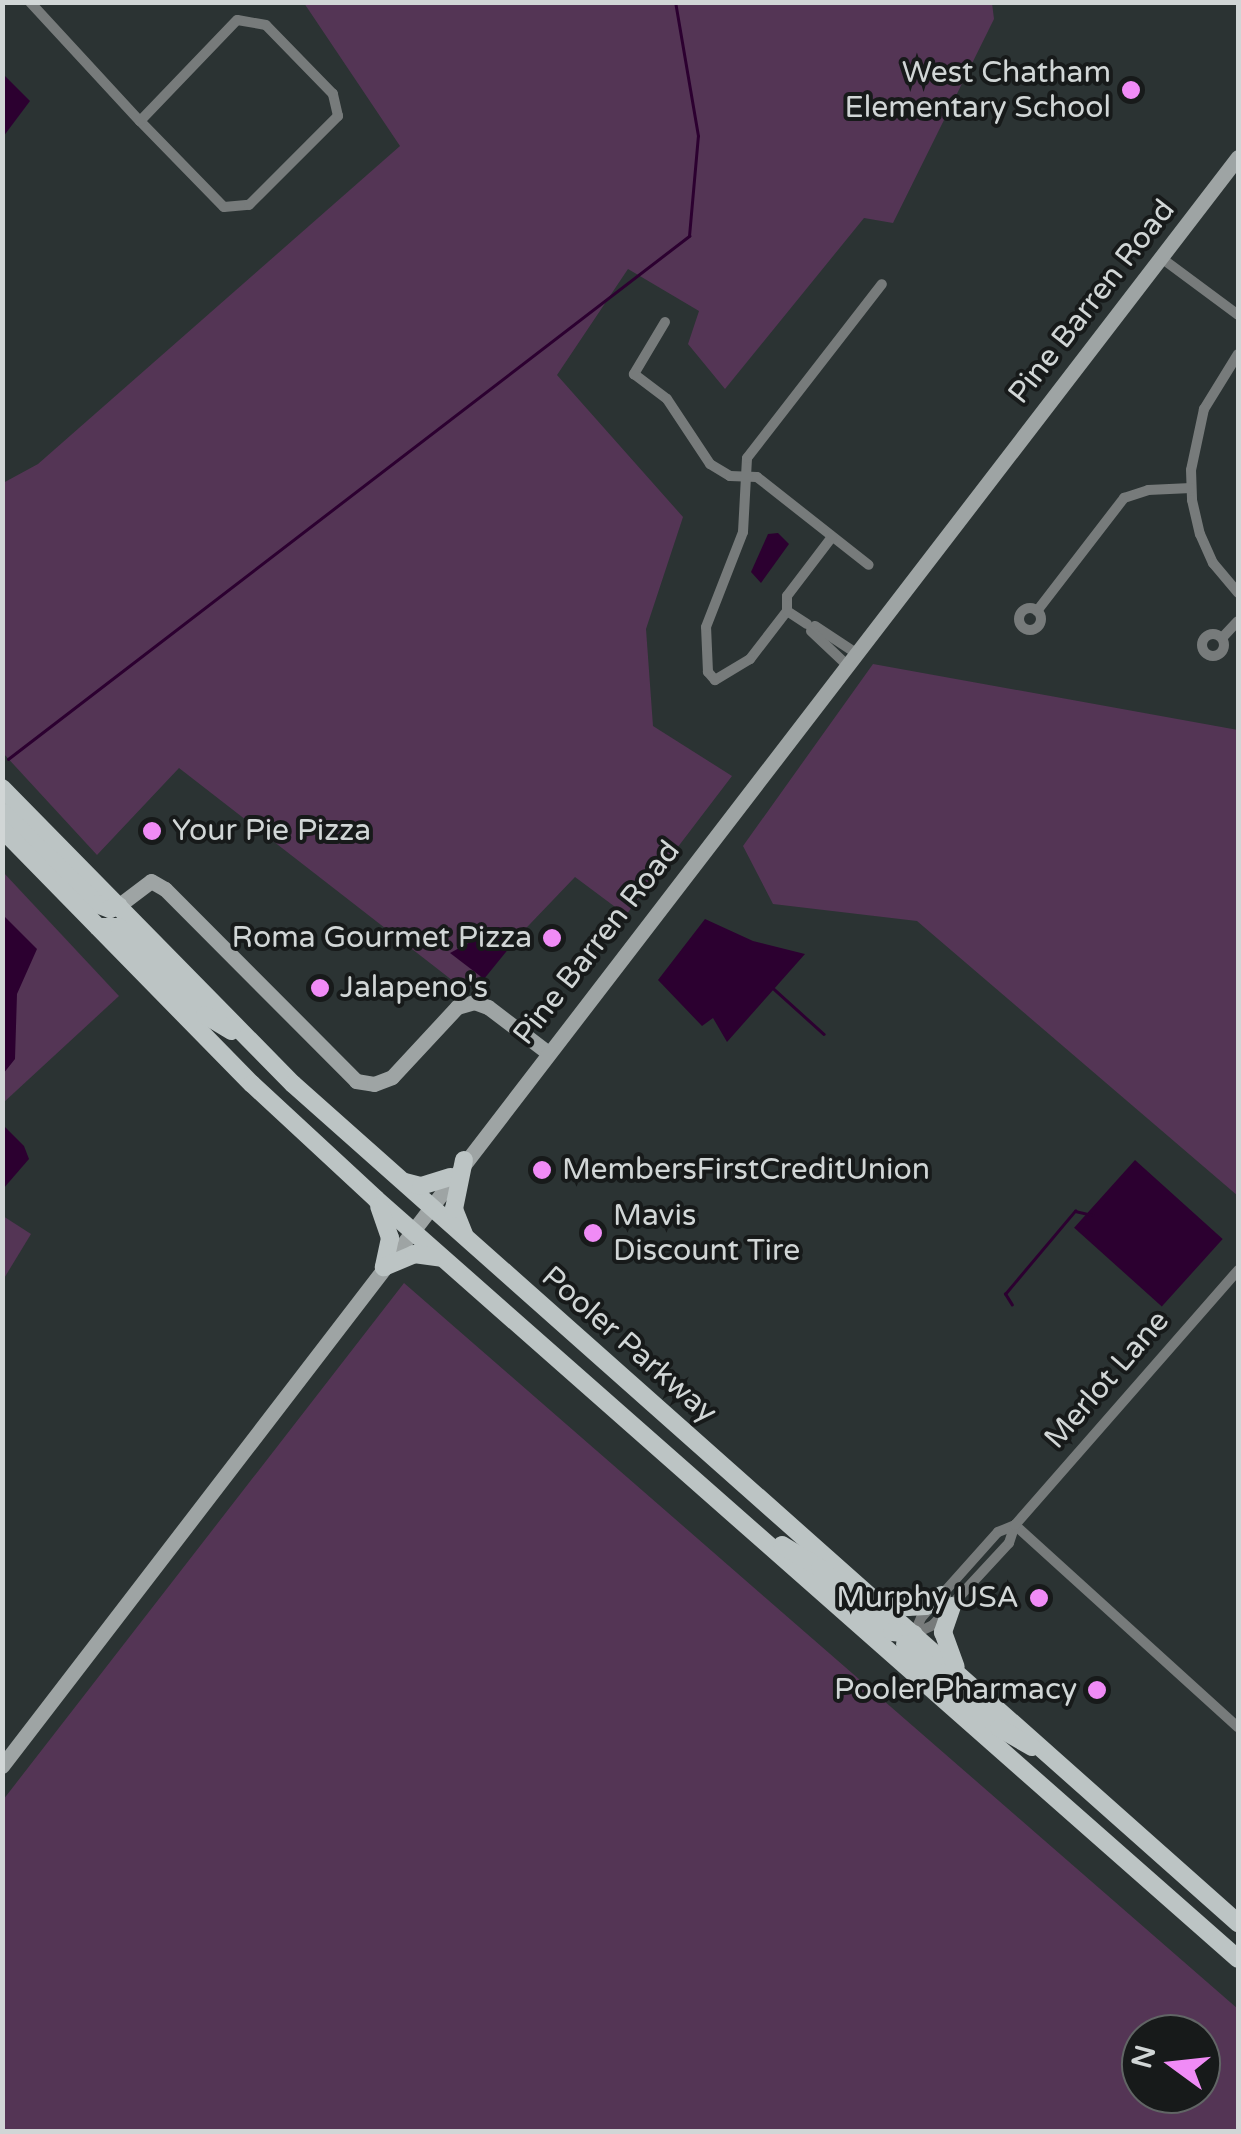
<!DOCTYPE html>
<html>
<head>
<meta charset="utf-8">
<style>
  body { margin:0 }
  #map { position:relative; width:1241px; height:2134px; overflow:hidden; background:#2b3333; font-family:"Varela Round",sans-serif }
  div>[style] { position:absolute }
  .green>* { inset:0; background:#543555 }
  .water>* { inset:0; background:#2c0030; transform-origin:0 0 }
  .stream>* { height:2.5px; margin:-1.25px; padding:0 1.25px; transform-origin:1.25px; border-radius:1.25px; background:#2c0030 }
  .street>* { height:10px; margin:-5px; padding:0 5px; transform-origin:5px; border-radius:5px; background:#777b7b }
  .street>.ring { margin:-5px; padding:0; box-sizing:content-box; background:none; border:10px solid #777b7b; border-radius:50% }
  .secondary>* { height:15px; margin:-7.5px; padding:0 7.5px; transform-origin:7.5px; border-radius:7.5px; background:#9ea4a4 }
  .primary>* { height:18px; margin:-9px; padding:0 9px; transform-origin:9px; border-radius:9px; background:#bcc4c4 }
  .dots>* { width:28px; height:28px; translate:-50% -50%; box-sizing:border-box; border:5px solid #171a1a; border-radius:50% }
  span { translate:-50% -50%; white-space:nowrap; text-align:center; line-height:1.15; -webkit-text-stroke:8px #171a1a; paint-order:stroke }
  .poi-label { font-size:30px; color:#d1d6d6 }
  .right { translate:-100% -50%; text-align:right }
  .left { translate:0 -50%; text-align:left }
  .street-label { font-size:30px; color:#d1d6d6 }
  .frame { position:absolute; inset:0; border:5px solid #d1d6d6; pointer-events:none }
  .north { position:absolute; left:1121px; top:2014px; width:100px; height:100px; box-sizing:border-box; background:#171a1a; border:2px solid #616565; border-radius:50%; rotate:285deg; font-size:28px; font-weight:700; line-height:40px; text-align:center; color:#d1d6d6 }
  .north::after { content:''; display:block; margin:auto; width:35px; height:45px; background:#f08bf6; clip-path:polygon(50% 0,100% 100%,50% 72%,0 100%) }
</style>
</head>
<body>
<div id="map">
  <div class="green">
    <i style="clip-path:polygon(304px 3px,992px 3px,994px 19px,893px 223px,864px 218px,725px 389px,688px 344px,699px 311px,628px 269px,557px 375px,683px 517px,646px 629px,653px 726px,732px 776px,626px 915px,575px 877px,466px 991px,179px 768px,97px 855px,3px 753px,3px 483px,38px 464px,400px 146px)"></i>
    <i style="clip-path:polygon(873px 664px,1238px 730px,1238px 1196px,917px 921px,773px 904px,743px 846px)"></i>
    <i style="clip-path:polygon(3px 872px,119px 996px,3px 1103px)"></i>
    <i style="clip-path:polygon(3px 1216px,31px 1234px,3px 1280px)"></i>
    <i style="clip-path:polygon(evenodd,404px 1283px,1238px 2009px,1238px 2131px,3px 2131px,3px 1800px,404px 1283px,1201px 2034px,1201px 2094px,1141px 2094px,1141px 2034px,1201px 2034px)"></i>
  </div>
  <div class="water">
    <i style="clip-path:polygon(3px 74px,30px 101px,3px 137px)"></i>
    <i style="clip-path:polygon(778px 533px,789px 544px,761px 583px,751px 572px,768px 534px)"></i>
    <i style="clip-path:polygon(3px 915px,37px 949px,17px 994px,15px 1059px,3px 1074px)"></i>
    <i style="clip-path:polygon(705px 919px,753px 941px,805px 954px,727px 1042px,713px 1018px,702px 1026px,658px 980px)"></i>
    <i style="clip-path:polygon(498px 927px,523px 931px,484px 979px,450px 953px)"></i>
    <i style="clip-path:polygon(3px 1125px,24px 1146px,29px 1159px,3px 1189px)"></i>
    <i style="left:1135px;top:1160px;width:118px;height:91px;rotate:42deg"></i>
  </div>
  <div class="stream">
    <i style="left:8px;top:759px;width:859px;rotate:-37.52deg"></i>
    <i style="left:689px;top:236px;width:100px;rotate:-84.9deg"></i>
    <i style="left:698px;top:136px;width:136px;rotate:-99.7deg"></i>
    <i style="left:774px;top:989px;width:67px;rotate:42deg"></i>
    <i style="left:1012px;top:1305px;width:13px;rotate:-122deg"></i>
    <i style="left:1005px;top:1294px;width:109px;rotate:-49.9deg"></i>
    <i style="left:1075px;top:1211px;width:18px;rotate:13deg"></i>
  </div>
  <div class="street">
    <i style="left:30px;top:2px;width:162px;rotate:47.3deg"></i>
    <i style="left:140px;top:121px;width:120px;rotate:45.7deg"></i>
    <i style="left:224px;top:207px;width:25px;rotate:-5deg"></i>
    <i style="left:249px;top:205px;width:126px;rotate:-45deg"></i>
    <i style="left:338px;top:116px;width:23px;rotate:-103deg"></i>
    <i style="left:333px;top:94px;width:96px;rotate:-134.2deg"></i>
    <i style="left:266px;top:25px;width:29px;rotate:-170deg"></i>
    <i style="left:237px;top:20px;width:140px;rotate:133.8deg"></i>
    <i style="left:1160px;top:257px;width:97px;rotate:36.6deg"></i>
    <i style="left:665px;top:322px;width:61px;rotate:120.8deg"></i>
    <i style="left:634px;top:374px;width:41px;rotate:37.1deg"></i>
    <i style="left:667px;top:399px;width:78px;rotate:56.5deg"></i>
    <i style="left:710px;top:464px;width:23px;rotate:31deg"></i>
    <i style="left:730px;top:476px;width:27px;rotate:2deg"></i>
    <i style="left:757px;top:477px;width:142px;rotate:38.2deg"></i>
    <i style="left:1238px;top:354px;width:65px;rotate:121.7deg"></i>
    <i style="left:1204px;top:409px;width:62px;rotate:102deg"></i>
    <i style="left:1191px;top:470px;width:30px;rotate:88deg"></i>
    <i style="left:1192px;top:500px;width:35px;rotate:77deg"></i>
    <i style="left:1200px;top:534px;width:32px;rotate:66deg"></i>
    <i style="left:1213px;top:563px;width:39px;rotate:50deg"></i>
    <i class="ring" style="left:1019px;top:608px;width:12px;height:12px"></i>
    <i style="left:787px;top:611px;width:61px;rotate:127.6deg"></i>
    <i style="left:750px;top:659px;width:41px;rotate:149deg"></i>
    <i style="left:715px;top:680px;width:11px;rotate:-131deg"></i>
    <i style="left:708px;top:672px;width:45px;rotate:-92.5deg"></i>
    <i style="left:706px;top:627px;width:102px;rotate:-68.7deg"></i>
    <i style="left:743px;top:532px;width:74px;rotate:-86.9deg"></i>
    <i style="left:747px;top:458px;width:220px;rotate:-52.2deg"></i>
    <i style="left:1037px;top:611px;width:143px;rotate:-52.4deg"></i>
    <i style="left:1124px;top:498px;width:25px;rotate:-18deg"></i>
    <i style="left:1148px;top:490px;width:43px;rotate:-2.7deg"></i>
    <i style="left:807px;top:624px;width:24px;rotate:-147deg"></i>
    <i style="left:787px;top:611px;width:15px;rotate:-90deg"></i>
    <i style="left:787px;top:596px;width:74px;rotate:-52.7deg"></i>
    <i style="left:815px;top:626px;width:49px;rotate:33.4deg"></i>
    <i style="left:811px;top:631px;width:50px;rotate:43.4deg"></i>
    <i class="ring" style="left:1202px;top:634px;width:12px;height:12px"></i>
    <i style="left:1222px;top:638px;width:23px;rotate:-47deg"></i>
    <i style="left:1015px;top:1525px;width:301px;rotate:42.2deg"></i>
    <i style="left:915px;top:1632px;width:15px;rotate:-67deg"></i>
    <i style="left:921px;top:1618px;width:115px;rotate:-48.2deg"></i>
    <i style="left:998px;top:1532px;width:18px;rotate:-22deg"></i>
    <i style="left:914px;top:1634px;width:21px;rotate:-25deg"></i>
    <i style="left:933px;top:1625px;width:112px;rotate:-47.2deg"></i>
    <i style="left:1009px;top:1543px;width:19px;rotate:-72deg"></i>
    <i style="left:1015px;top:1525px;width:339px;rotate:-48.8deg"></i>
  </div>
  <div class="secondary">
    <i style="left:118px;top:906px;width:41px;rotate:-37.1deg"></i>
    <i style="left:151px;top:881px;width:16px;rotate:30deg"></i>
    <i style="left:165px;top:889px;width:271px;rotate:45.1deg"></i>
    <i style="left:356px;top:1081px;width:18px;rotate:9deg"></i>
    <i style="left:374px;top:1084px;width:19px;rotate:-21deg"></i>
    <i style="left:392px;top:1077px;width:96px;rotate:-47.1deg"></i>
    <i style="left:457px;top:1007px;width:18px;rotate:-16deg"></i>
    <i style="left:474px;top:1002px;width:15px;rotate:20deg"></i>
    <i style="left:488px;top:1007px;width:74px;rotate:37.3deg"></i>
    <i style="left:2px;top:1766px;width:2029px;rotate:-52.47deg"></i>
  </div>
  <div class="primary">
    <i style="left:2px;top:788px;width:415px;rotate:45.5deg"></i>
    <i style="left:293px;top:1084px;width:1264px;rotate:41.6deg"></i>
    <i style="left:2px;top:812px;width:132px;rotate:44.1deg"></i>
    <i style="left:97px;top:904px;width:14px;rotate:21deg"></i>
    <i style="left:110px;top:909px;width:9px;rotate:-21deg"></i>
    <i style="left:2px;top:829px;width:357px;rotate:45.6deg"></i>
    <i style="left:252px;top:1084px;width:169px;rotate:42.8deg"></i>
    <i style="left:376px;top:1199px;width:1149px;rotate:41.4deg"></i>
    <i style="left:98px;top:927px;width:21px"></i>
    <i style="left:119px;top:927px;width:123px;rotate:45.7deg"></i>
    <i style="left:205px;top:1015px;width:31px;rotate:31deg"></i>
    <i style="left:405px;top:1182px;width:16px;rotate:14deg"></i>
    <i style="left:421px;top:1186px;width:31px;rotate:-17deg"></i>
    <i style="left:379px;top:1206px;width:34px;rotate:71deg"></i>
    <i style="left:390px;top:1238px;width:30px;rotate:102deg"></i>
    <i style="left:464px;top:1234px;width:27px;rotate:-112deg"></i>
    <i style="left:454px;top:1209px;width:50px;rotate:-78.5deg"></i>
    <i style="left:384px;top:1267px;width:33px;rotate:-23deg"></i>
    <i style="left:414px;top:1254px;width:28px;rotate:8deg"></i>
    <i style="left:782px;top:1545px;width:44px;rotate:31.2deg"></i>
    <i style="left:820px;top:1568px;width:96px;rotate:41.6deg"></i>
    <i style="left:892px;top:1632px;width:22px;rotate:5deg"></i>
    <i style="left:878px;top:1598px;width:31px;rotate:17deg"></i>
    <i style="left:908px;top:1607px;width:18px;rotate:-3deg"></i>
    <i style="left:926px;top:1606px;width:19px;rotate:-35deg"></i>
    <i style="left:952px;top:1606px;width:28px;rotate:109deg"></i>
    <i style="left:943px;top:1632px;width:37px;rotate:70deg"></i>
    <i style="left:905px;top:1644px;width:126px;rotate:41.8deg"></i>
    <i style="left:999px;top:1728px;width:38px;rotate:30deg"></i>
  </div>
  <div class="dots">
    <i style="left:1131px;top:90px;background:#f08bf6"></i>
    <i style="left:152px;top:831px;background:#f08bf6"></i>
    <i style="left:552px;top:938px;background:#f08bf6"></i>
    <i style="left:320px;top:988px;background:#f08bf6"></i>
    <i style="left:542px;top:1170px;background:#f08bf6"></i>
    <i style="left:593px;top:1233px;background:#f08bf6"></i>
    <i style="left:1039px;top:1598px;background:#f08bf6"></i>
    <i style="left:1097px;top:1690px;background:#f08bf6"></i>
  </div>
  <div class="poi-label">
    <span class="right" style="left:1111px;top:90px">West Chatham<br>Elementary School</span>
    <span class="left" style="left:172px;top:831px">Your Pie Pizza</span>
    <span class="right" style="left:532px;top:938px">Roma Gourmet Pizza</span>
    <span class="left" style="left:340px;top:988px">Jalapeno's</span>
    <span class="left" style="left:562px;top:1170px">MembersFirstCreditUnion</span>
    <span class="left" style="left:613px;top:1233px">Mavis<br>Discount Tire</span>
    <span class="right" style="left:1019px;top:1598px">Murphy USA</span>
    <span class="right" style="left:1077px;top:1690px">Pooler Pharmacy</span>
  </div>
  <div class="street-label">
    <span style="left:1092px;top:302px;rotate:-52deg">Pine Barren Road</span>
    <span style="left:597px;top:943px;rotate:-52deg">Pine Barren Road</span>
    <span style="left:629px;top:1345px;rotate:41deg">Pooler Parkway</span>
    <span style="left:1107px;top:1380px;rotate:-49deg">Merlot Lane</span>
  </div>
  <div class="frame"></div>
  <div class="north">N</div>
</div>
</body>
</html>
